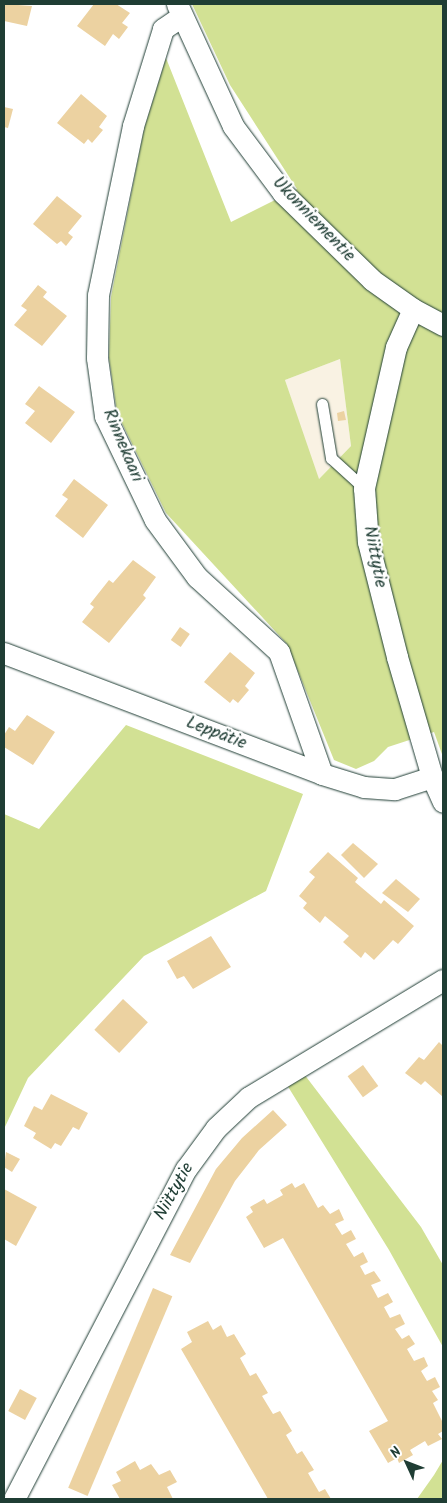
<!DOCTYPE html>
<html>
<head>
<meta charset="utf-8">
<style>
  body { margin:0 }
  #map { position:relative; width:447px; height:1503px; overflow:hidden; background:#fff; font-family:Kalam,sans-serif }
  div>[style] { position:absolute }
  .built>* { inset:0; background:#f9f2e3 }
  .green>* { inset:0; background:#d2e194 }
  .building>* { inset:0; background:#ecd2a1; transform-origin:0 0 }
  .roads { filter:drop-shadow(0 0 1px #1f3d34) drop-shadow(0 0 1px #1f3d34) }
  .lane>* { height:11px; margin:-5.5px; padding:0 5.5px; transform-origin:5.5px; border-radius:5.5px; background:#fff }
  .street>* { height:21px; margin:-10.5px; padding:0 10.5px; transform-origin:10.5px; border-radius:10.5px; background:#fff }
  span { translate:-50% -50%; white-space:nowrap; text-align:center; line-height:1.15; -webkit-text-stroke:4.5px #fff; paint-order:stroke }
  .street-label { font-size:18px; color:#1f3d34 }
  .frame { position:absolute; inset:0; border:5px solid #1f3d34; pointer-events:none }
  .north { position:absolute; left:382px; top:1438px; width:50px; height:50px; -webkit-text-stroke:4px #fff; paint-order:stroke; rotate:313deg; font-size:14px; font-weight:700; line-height:20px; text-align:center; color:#1f3d34 }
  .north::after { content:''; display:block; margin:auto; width:18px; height:22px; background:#1f3d34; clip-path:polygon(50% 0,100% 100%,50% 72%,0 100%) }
</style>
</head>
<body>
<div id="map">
  <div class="built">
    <i style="clip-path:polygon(340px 359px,351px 446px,318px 480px,285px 380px)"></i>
  </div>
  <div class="green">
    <i style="clip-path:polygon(evenodd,192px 4px,443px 4px,443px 757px,434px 732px,388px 747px,374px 761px,356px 769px,334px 760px,287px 644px,166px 513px,117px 413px,109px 358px,111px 297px,144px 129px,166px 58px,231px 222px,297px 189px,230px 85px,192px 4px,340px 359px,351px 446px,319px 479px,285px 380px,340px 359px)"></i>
    <i style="clip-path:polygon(126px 725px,303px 794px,266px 891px,144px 956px,28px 1078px,4px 1129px,4px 814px,39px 829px)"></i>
    <i style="clip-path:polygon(304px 1074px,421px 1227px,443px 1265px,443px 1347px,389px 1250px,287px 1085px)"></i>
    <i style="clip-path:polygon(443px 1460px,443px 1499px,417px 1499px,434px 1475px)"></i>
  </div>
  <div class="building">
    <i style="clip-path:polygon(4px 4px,32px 6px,27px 26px,4px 21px)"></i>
    <i style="clip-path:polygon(94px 4px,116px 4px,130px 13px,122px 23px,128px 27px,119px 39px,113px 34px,105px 46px,77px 26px)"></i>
    <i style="clip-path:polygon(81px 94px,107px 116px,99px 127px,103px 130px,92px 143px,88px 139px,84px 144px,57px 123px)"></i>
    <i style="clip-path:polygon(4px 107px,13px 109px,8px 128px,4px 127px)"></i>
    <i style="clip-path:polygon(57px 196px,82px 216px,68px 233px,73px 237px,66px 246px,61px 241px,57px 244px,33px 224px)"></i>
    <i style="clip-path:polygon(38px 285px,47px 292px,43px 297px,67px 316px,42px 346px,14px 325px,27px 310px,21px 306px)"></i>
    <i style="clip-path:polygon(39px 386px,75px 412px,51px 443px,25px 423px,35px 411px,25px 404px)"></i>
    <i style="clip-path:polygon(344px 411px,346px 420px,338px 421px,337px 413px)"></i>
    <i style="clip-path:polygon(74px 479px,108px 505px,83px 538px,55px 516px,68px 499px,62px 495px)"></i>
    <i style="clip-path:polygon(133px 560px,156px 577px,143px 595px,146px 598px,109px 643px,82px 622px,94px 607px,90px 604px,109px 580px,113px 583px)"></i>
    <i style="left:180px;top:627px;width:12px;height:16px;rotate:35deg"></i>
    <i style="clip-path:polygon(230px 652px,255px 673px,245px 686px,249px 690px,238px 703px,233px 699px,230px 703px,204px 682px)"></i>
    <i style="clip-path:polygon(27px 715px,55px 732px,33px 765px,4px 747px,4px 735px,9px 727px,15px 731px)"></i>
    <i style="clip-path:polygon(353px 843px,378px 864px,364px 878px,341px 855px)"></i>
    <i style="clip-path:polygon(328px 852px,358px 878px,355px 882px,381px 904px,384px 900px,414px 926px,398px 944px,393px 940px,374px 960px,365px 952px,361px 958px,343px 942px,349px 936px,325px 916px,320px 923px,303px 908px,307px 903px,299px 896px,315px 877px,309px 872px)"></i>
    <i style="clip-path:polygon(396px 879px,420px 899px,408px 912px,382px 893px)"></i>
    <i style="clip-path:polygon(211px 936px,231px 967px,193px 989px,184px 976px,177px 979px,167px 961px)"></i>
    <i style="left:123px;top:999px;width:34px;height:42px;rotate:43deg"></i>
    <i style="clip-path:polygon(439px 1042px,443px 1046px,443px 1097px,425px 1081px,421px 1085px,405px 1073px,419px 1057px,424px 1060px)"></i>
    <i style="left:363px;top:1065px;width:26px;height:19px;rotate:54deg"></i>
    <i style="clip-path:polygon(51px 1094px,88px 1113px,79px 1130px,73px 1127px,61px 1146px,55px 1143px,51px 1149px,33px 1138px,36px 1133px,24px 1126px,34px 1106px,42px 1110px)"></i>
    <i style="clip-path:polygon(273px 1110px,287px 1125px,259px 1150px,235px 1181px,190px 1263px,170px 1255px,216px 1169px,242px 1138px)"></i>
    <i style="clip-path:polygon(6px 1152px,20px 1159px,12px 1172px,4px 1167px)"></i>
    <i style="clip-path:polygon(292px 1183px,295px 1188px,304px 1183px,318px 1208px,323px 1205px,330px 1214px,339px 1209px,344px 1220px,335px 1224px,342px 1235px,351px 1230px,356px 1239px,346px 1244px,354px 1257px,363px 1252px,368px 1262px,360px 1266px,365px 1275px,374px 1271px,381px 1281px,371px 1285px,378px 1298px,388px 1293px,393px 1302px,384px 1307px,390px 1318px,400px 1314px,405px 1324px,395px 1329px,402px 1339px,409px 1335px,415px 1344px,407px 1349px,414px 1361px,424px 1357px,428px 1366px,421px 1371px,427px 1381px,435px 1377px,440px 1387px,432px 1391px,438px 1400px,433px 1403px,443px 1423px,443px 1431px,438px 1434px,442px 1439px,428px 1446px,425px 1441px,410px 1450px,413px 1455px,399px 1463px,397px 1458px,388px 1463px,369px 1431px,388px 1421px,283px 1238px,264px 1248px,246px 1217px,253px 1212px,250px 1207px,264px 1199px,267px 1204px,283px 1195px,280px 1190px)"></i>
    <i style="clip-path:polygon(4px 1189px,37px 1207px,16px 1246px,4px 1239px)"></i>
    <i style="left:153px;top:1288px;width:21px;height:217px;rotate:23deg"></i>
    <i style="clip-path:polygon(208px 1321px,213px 1330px,221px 1325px,227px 1337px,234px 1334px,246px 1354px,240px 1358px,250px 1376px,256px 1373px,268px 1393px,262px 1396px,273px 1414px,280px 1411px,292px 1431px,286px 1435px,297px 1454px,302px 1451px,314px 1470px,308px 1473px,319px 1492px,325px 1489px,331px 1499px,268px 1499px,181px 1349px,192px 1342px,187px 1332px)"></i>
    <i style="left:20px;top:1389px;width:19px;height:25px;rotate:28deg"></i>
    <i style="clip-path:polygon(135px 1461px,140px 1470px,151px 1464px,159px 1475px,170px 1470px,177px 1482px,167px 1487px,173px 1499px,120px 1499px,112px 1485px,121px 1481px,116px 1472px)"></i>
  </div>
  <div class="roads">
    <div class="lane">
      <i style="left:322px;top:404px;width:55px;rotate:80.5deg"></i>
      <i style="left:331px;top:458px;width:45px;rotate:42.3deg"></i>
    </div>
    <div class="street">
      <i style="left:177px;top:4px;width:134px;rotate:65.3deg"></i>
      <i style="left:233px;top:126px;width:84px;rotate:53.3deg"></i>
      <i style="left:283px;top:193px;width:124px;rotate:44.3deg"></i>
      <i style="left:372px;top:280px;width:50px;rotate:35.3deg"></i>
      <i style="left:413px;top:309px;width:34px;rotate:28deg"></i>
      <i style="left:182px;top:16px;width:23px;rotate:146deg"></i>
      <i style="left:163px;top:29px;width:102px;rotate:107.2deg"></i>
      <i style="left:133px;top:126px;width:173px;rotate:101.7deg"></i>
      <i style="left:98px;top:295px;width:63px;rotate:90.9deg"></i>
      <i style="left:97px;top:358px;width:59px;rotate:82.1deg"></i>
      <i style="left:105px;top:416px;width:115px;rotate:64.3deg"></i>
      <i style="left:155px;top:520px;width:71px;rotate:53.6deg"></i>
      <i style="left:197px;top:577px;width:111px;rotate:42.4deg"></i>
      <i style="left:279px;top:652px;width:129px;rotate:70.6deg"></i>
      <i style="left:413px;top:309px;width:42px;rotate:114.1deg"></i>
      <i style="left:396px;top:347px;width:145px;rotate:102.8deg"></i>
      <i style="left:364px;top:488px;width:54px;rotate:85.8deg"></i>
      <i style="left:368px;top:542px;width:119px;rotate:75.8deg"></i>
      <i style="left:397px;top:657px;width:125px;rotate:73.7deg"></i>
      <i style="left:432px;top:777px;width:27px;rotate:66deg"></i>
      <i style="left:4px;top:653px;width:340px;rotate:20.8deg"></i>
      <i style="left:322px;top:774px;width:44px;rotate:17.2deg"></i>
      <i style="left:364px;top:787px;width:31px;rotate:4deg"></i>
      <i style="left:395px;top:789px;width:39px;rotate:-18deg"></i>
      <i style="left:14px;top:1499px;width:372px;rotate:-62.5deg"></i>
      <i style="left:186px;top:1169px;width:51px;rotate:-53.8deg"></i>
      <i style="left:216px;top:1128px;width:45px;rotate:-43.2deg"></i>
      <i style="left:249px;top:1097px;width:227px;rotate:-31.1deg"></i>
    </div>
  </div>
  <div class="street-label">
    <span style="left:313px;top:220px;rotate:46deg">Ukonniementie</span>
    <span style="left:122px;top:446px;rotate:67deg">Rinnekaari</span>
    <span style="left:374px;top:557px;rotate:79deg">Niittytie</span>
    <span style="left:216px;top:734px;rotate:21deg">Leppätie</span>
    <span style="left:175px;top:1192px;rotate:-61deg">Niittytie</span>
  </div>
  <div class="frame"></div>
  <div class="north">N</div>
</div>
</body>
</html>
